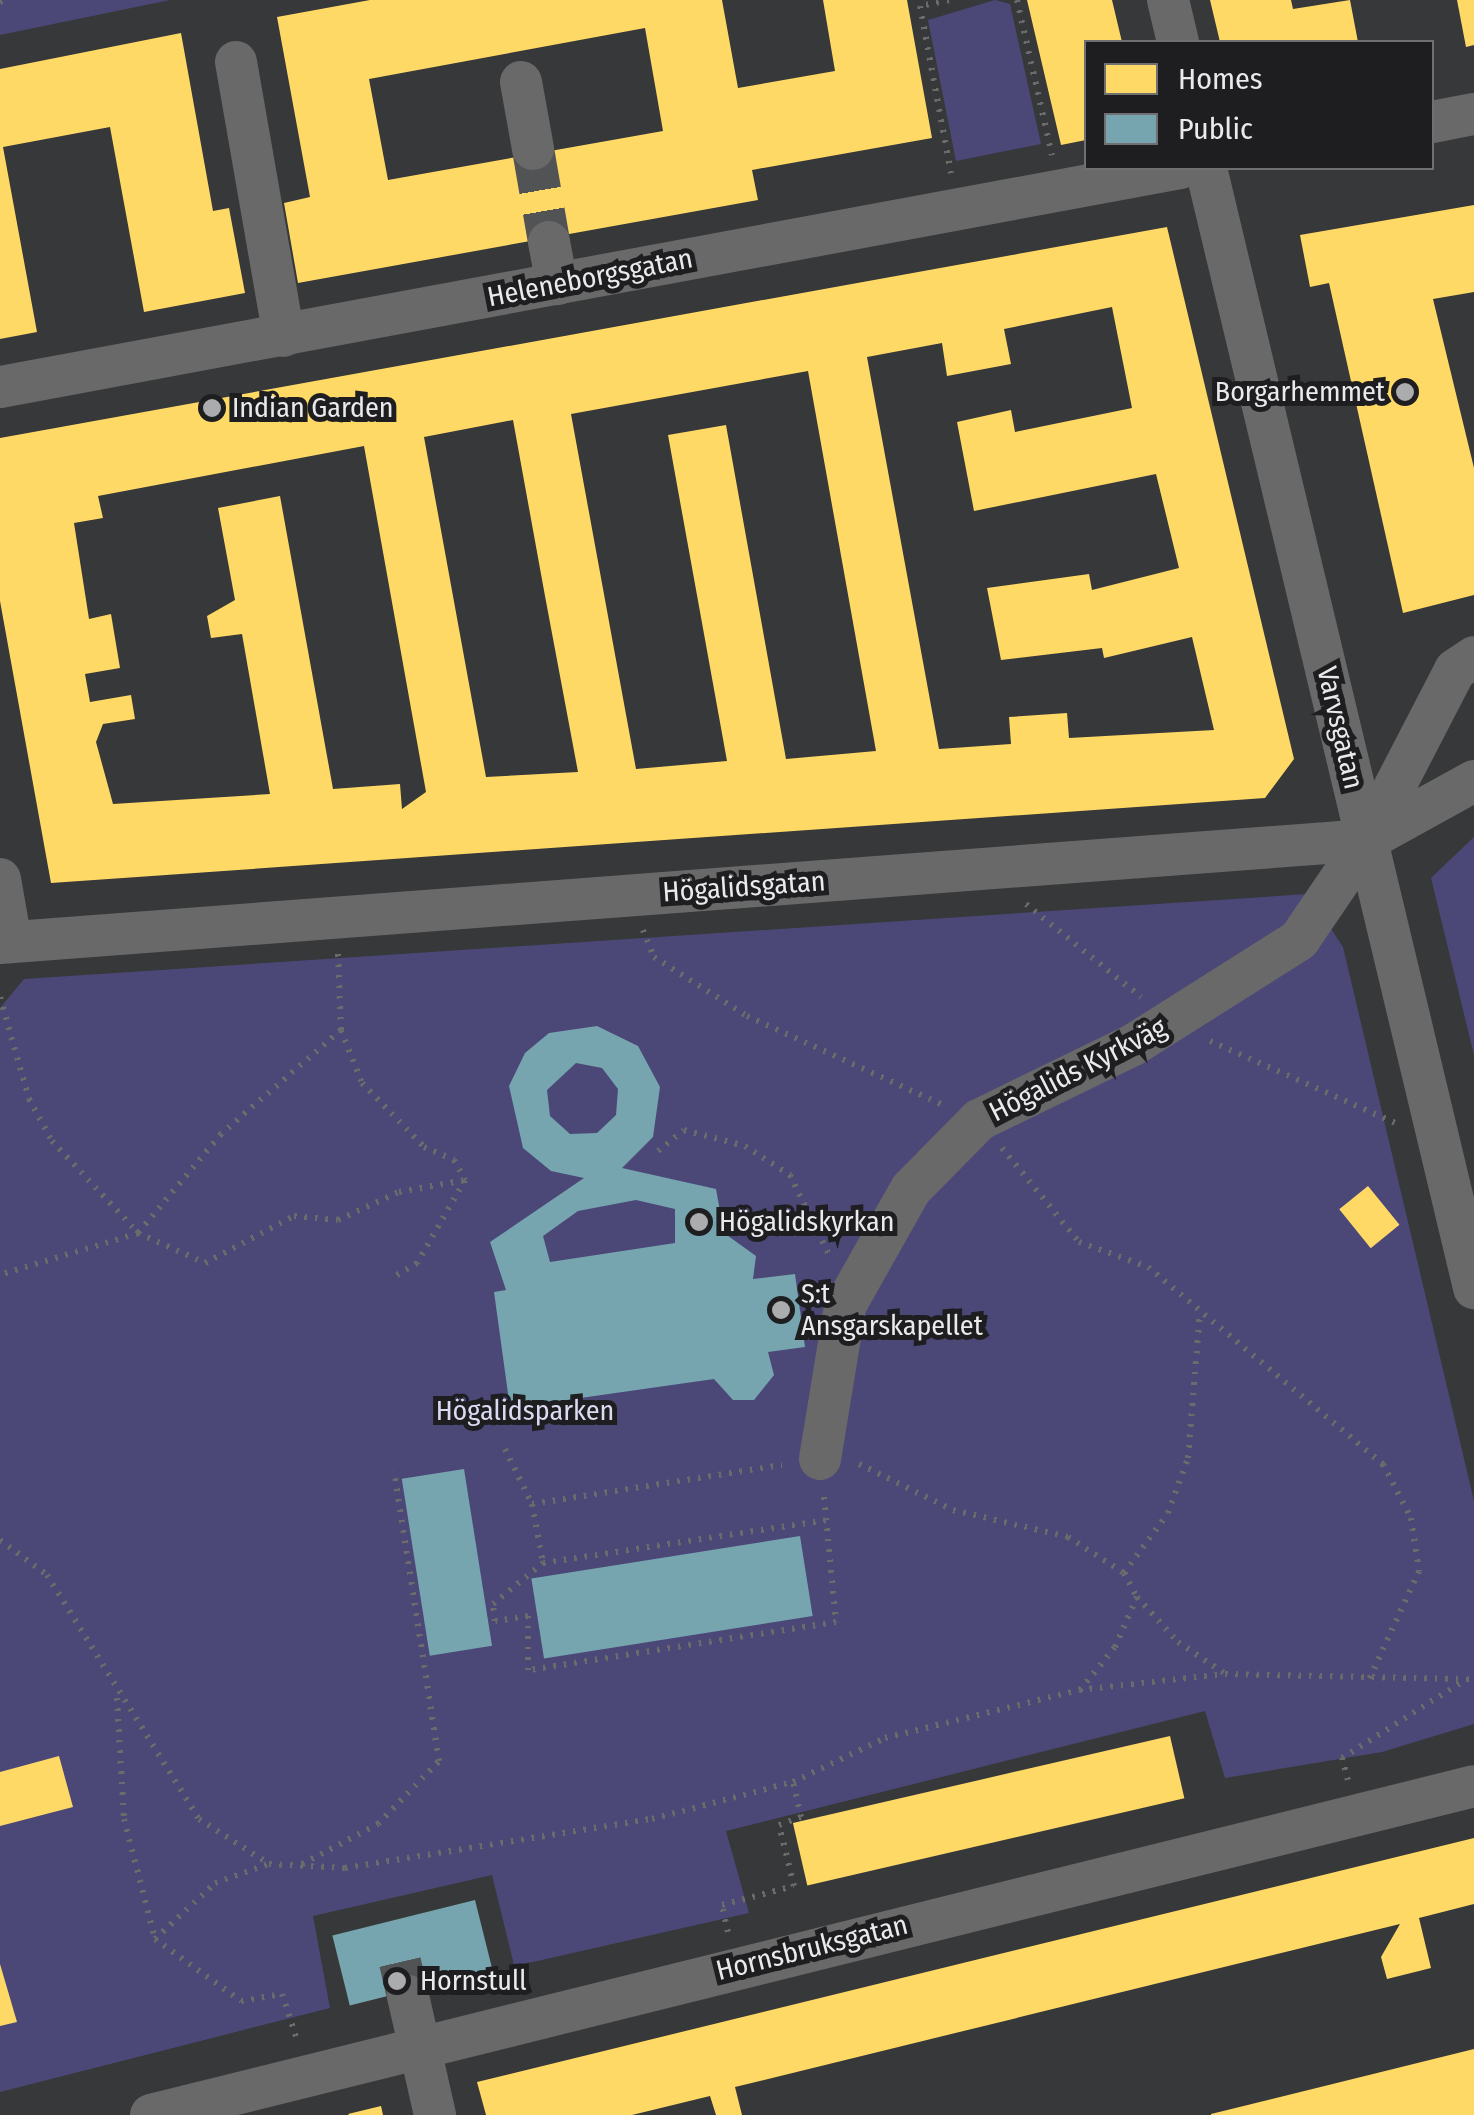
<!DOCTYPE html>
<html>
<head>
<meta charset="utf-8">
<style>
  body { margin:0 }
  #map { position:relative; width:1474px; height:2115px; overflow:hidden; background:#373839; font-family:"Fira Sans Condensed",sans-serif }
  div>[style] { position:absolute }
  .green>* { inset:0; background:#4b4878 }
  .homes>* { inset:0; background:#ffd966; transform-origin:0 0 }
  .public>* { inset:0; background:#76a5af; transform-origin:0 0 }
  .minor-tunnel>* { height:42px; margin-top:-21px; transform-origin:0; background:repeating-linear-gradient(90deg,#525354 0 42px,transparent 0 63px) }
  .path>* { height:6px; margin-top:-3px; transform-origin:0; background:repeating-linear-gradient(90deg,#6b6b6c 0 2.5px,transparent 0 10.5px) }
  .minor>* { height:42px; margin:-21px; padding:0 21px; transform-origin:21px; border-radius:21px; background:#696969 }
  .dots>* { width:28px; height:28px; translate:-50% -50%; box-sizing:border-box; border:5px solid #1e1e20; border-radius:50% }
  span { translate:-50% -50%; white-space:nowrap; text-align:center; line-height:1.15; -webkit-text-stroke:10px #1e1e20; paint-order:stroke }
  .street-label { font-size:28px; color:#eaeaed }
  .poi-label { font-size:28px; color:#eaeaed }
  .right { translate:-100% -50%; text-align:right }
  .left { translate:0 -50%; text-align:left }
  .park-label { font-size:28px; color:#dadbf2 }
  .legend { position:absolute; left:1084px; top:40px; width:350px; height:130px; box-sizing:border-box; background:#1e1e20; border:2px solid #707072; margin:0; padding:12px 18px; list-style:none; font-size:30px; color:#eaeaed }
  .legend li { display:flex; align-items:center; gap:20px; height:50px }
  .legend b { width:50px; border:2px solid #707072 }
</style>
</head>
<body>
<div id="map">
  <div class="green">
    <i style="clip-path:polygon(0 0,170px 0,0 35px)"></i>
    <i style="clip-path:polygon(995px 0,1010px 4px,1041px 144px,956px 161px,928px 20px)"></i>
    <i style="clip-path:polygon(1474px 837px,1474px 1055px,1431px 878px)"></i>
    <i style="clip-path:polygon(1308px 894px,1343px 947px,1474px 1501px,1474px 1724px,1382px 1752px,1225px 1778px,1205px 1711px,726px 1831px,749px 1913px,533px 1962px,514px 1965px,492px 1875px,313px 1916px,330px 2008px,0 2092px,0 1008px,24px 979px)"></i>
  </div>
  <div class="homes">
    <i style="clip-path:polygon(evenodd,370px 0,722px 0,738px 88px,835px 71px,823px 0,907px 0,932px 138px,752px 170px,758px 200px,298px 283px,284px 203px,310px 197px,277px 17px,370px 0,645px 28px,663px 131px,388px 180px,369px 79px,645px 28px)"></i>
    <i style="clip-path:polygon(1027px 0,1112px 0,1122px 42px,1086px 42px,1086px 140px,1061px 145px)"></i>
    <i style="clip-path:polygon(1210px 0,1291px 0,1293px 9px,1350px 0,1358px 42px,1220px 42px)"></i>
    <i style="clip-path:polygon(1457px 0,1474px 0,1474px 45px,1466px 47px)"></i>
    <i style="clip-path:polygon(181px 33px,213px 211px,229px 208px,245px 293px,144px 312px,110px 127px,3px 147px,37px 332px,0 339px,0 69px)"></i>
    <i style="clip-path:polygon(1474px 205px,1474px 292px,1433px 299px,1474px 468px,1474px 595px,1403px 613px,1329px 283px,1310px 287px,1300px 235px)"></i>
    <i style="clip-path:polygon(evenodd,1167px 227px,1294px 759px,1265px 798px,51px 883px,0 601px,0 438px,1167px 227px,1112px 307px,1132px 408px,1015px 432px,1011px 410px,957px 422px,974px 511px,1156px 474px,1179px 568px,1092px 590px,1089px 574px,987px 588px,1001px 660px,1102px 648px,1104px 658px,1192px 637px,1214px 730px,1069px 738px,1067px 713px,1009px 717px,1011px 744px,939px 749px,867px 357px,942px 343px,947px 376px,1011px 364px,1004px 329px,1112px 307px,1167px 227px,808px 371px,876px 751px,786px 759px,726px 425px,668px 435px,727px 761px,636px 769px,571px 414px,808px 371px,1167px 227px,513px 420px,545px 596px,578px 772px,486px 777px,424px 437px,513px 420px,1167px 227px,364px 446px,426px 792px,402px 809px,400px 784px,333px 789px,280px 496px,218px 508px,235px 600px,207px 616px,211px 638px,242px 634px,270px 794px,113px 804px,96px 742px,103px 724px,135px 719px,131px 695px,90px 702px,85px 674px,120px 668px,111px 614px,89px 619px,74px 523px,103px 518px,98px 496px,364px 446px)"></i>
    <i style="left:1368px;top:1186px;width:50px;height:37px;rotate:51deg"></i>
    <i style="left:1170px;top:1736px;width:64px;height:387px;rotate:77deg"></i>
    <i style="clip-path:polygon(59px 1756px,73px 1807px,0 1826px,0 1772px)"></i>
    <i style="clip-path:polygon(1474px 1838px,1474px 1904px,1419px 1918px,1431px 1968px,1387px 1979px,1381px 1957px,1400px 1924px,735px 2087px,742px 2115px,716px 2115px,710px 2096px,632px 2115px,486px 2115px,477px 2082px)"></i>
    <i style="clip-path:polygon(0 1964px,17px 2022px,0 2026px)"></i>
    <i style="clip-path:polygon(1474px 2049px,1474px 2115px,1211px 2115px,1211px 2114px)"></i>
    <i style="clip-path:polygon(381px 2106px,383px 2115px,349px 2115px,348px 2114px)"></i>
  </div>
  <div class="public">
    <i style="clip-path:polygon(evenodd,597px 1026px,638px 1046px,660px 1087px,653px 1137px,622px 1168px,716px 1189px,724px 1233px,756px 1256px,753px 1279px,795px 1274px,805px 1347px,768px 1352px,774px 1375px,754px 1400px,733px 1400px,714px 1379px,510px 1408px,494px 1292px,506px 1290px,490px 1242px,584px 1178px,551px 1171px,523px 1148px,509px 1086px,525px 1053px,549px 1033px,597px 1026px,576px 1063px,602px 1068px,618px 1089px,616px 1115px,597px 1133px,570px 1134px,550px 1116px,547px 1090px,576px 1063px,597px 1026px,636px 1200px,675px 1209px,675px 1243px,550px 1262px,543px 1236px,578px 1211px,636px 1200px)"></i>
    <i style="left:464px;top:1469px;width:179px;height:63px;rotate:81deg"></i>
    <i style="left:800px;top:1536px;width:81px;height:272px;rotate:81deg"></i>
    <i style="left:475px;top:1900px;width:72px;height:147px;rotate:76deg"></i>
  </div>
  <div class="minor-tunnel">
    <i style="left:533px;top:149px;width:94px;rotate:80.2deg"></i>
    <i style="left:400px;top:1962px;width:35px;rotate:77deg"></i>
  </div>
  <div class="path">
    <i style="left:949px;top:0;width:30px;rotate:168deg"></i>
    <i style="left:920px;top:6px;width:170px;rotate:79.5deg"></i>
    <i style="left:1017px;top:0;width:159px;rotate:77.3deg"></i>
    <i style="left:0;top:2px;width:6px;rotate:-18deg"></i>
    <i style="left:1026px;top:904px;width:148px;rotate:39deg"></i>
    <i style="left:643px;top:930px;width:29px;rotate:68deg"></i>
    <i style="left:654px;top:957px;width:110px;rotate:32.4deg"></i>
    <i style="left:747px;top:1016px;width:213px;rotate:24.4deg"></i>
    <i style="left:338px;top:954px;width:76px;rotate:87.7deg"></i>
    <i style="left:341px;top:1030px;width:159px;rotate:139.1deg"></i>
    <i style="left:221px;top:1134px;width:129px;rotate:130deg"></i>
    <i style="left:138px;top:1233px;width:73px;rotate:24.1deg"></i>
    <i style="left:205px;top:1263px;width:101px;rotate:-27.8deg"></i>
    <i style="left:294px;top:1216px;width:44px;rotate:5.2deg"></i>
    <i style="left:338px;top:1220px;width:67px;rotate:-24.7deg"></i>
    <i style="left:399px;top:1192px;width:67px;rotate:-10.3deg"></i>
    <i style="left:465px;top:1180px;width:96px;rotate:120deg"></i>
    <i style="left:417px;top:1263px;width:26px;rotate:149deg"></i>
    <i style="left:0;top:997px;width:106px;rotate:74.1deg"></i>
    <i style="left:29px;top:1099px;width:48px;rotate:61.3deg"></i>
    <i style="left:52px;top:1141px;width:126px;rotate:46.9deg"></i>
    <i style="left:138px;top:1233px;width:144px;rotate:163.1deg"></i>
    <i style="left:341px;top:1030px;width:57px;rotate:68.4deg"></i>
    <i style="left:362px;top:1083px;width:89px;rotate:45.9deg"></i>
    <i style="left:424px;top:1147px;width:33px;rotate:23deg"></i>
    <i style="left:454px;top:1160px;width:23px;rotate:61deg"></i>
    <i style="left:1210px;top:1041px;width:202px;rotate:23.9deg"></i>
    <i style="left:1002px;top:1148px;width:122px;rotate:50.7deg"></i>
    <i style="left:1079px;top:1242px;width:73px;rotate:19.9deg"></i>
    <i style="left:1148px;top:1267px;width:307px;rotate:40deg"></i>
    <i style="left:1383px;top:1464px;width:61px;rotate:62.6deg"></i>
    <i style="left:1411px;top:1518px;width:54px;rotate:81.4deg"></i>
    <i style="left:1419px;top:1571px;width:122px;rotate:114.7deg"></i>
    <i style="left:658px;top:1151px;width:33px;rotate:-39deg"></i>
    <i style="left:684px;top:1130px;width:63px;rotate:14.7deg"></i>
    <i style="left:745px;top:1146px;width:54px;rotate:32.8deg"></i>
    <i style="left:790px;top:1175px;width:91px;rotate:64deg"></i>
    <i style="left:505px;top:1449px;width:61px;rotate:63.9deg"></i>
    <i style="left:532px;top:1504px;width:253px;rotate:-8.9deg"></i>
    <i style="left:859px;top:1464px;width:105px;rotate:26.1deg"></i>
    <i style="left:953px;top:1510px;width:118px;rotate:13.2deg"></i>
    <i style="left:1068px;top:1537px;width:67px;rotate:32.7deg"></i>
    <i style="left:1124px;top:1573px;width:27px;rotate:62deg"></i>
    <i style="left:824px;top:1497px;width:126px;rotate:84.5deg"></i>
    <i style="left:836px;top:1622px;width:312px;rotate:171.1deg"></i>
    <i style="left:528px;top:1670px;width:54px;rotate:-90deg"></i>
    <i style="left:528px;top:1616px;width:33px;rotate:171deg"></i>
    <i style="left:495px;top:1621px;width:17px;rotate:-97deg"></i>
    <i style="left:493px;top:1604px;width:65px;rotate:-39.4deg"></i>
    <i style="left:543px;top:1563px;width:286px;rotate:-8.6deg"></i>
    <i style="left:532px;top:1504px;width:60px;rotate:79.4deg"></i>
    <i style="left:0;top:1540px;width:59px;rotate:36.7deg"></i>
    <i style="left:47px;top:1575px;width:287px;rotate:58.1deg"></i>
    <i style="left:199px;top:1819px;width:83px;rotate:32.7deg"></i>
    <i style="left:269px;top:1864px;width:76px;rotate:3deg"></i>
    <i style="left:345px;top:1868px;width:311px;rotate:-9.1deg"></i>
    <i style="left:652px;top:1819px;width:146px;rotate:-14.7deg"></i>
    <i style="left:793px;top:1782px;width:102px;rotate:-25.6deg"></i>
    <i style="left:885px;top:1738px;width:200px;rotate:-13.9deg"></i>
    <i style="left:1079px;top:1690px;width:147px;rotate:-6.3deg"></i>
    <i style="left:1225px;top:1674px;width:249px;rotate:1.2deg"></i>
    <i style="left:1124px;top:1573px;width:74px;rotate:-53.7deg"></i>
    <i style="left:1168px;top:1513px;width:59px;rotate:-70deg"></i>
    <i style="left:1188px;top:1458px;width:145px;rotate:-85.3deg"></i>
    <i style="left:1080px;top:1690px;width:55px;rotate:-50.9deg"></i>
    <i style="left:1115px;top:1647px;width:55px;rotate:-66.3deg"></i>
    <i style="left:1137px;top:1597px;width:61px;rotate:47.7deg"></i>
    <i style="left:1178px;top:1642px;width:55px;rotate:34deg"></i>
    <i style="left:117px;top:1698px;width:121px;rotate:86.7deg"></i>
    <i style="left:124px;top:1819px;width:124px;rotate:75.5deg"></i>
    <i style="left:155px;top:1939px;width:106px;rotate:35.8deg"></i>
    <i style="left:241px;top:2001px;width:42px;rotate:-9.7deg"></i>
    <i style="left:282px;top:1994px;width:48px;rotate:71.9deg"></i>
    <i style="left:1348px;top:1780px;width:23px;rotate:-105deg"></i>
    <i style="left:1342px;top:1758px;width:140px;rotate:-32.4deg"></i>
    <i style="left:302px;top:1864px;width:86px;rotate:-27.8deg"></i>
    <i style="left:378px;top:1824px;width:88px;rotate:-45.9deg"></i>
    <i style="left:439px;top:1761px;width:294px;rotate:-98.8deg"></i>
    <i style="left:728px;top:1932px;width:28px;rotate:-103deg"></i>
    <i style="left:722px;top:1905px;width:74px;rotate:-14.8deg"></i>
    <i style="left:794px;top:1886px;width:63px;rotate:-103.8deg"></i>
    <i style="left:779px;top:1825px;width:23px;rotate:-20deg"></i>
    <i style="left:801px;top:1817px;width:36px;rotate:-103deg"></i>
    <i style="left:155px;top:1939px;width:82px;rotate:-43deg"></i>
    <i style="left:215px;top:1883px;width:56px;rotate:-19.7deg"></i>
  </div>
  <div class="minor">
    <i style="left:1168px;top:0;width:43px;rotate:76.6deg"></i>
    <i style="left:236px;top:62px;width:278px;rotate:80.1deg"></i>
    <i style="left:521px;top:82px;width:68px;rotate:79.8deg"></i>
    <i style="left:1432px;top:122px;width:43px;rotate:-10.8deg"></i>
    <i style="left:1206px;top:168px;width:1152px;rotate:76.54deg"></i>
    <i style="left:549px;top:242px;width:43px;rotate:79.2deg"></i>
    <i style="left:0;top:387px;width:1200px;rotate:-10.51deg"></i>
    <i style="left:0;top:879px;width:64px;rotate:80.1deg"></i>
    <i style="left:0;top:943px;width:1371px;rotate:-4.31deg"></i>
    <i style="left:1367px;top:840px;width:122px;rotate:-28.9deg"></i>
    <i style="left:820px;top:1459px;width:155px;rotate:-80.7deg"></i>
    <i style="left:845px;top:1306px;width:134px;rotate:-60.6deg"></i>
    <i style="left:911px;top:1189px;width:97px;rotate:-45.4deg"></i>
    <i style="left:979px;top:1120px;width:171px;rotate:-26deg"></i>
    <i style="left:1133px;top:1045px;width:196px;rotate:-32.3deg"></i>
    <i style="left:1299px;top:940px;width:121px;rotate:-55.8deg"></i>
    <i style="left:1367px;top:840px;width:191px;rotate:-62.6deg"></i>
    <i style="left:1455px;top:670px;width:23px;rotate:-34deg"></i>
    <i style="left:408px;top:1996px;width:122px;rotate:77.2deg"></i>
    <i style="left:151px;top:2115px;width:1363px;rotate:-13.96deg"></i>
  </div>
  <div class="dots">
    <i style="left:1405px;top:392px;background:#abacae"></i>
    <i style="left:212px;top:408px;background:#abacae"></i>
    <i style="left:699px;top:1222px;background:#abacae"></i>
    <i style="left:781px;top:1310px;background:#abacae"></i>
    <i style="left:397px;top:1981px;background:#abacae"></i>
  </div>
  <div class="street-label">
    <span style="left:590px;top:278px;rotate:-11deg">Heleneborgsgatan</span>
    <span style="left:1340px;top:728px;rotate:77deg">Varvsgatan</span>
    <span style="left:744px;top:887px;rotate:-4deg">Högalidsgatan</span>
    <span style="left:1078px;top:1070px;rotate:-27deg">Högalids Kyrkväg</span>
    <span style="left:812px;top:1948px;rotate:-14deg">Hornsbruksgatan</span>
  </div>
  <div class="poi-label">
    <span class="right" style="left:1385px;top:392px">Borgarhemmet</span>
    <span class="left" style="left:232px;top:408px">Indian Garden</span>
    <span class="left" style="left:719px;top:1222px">Högalidskyrkan</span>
    <span class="left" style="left:801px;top:1310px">S:t<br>Ansgarskapellet</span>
    <span class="left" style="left:420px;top:1981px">Hornstull</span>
  </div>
  <div class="park-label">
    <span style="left:525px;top:1411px">Högalidsparken</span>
  </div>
  <ul class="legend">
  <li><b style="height:28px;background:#ffd966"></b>Homes</li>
  <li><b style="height:28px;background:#76a5af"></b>Public</li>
  </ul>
</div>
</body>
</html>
